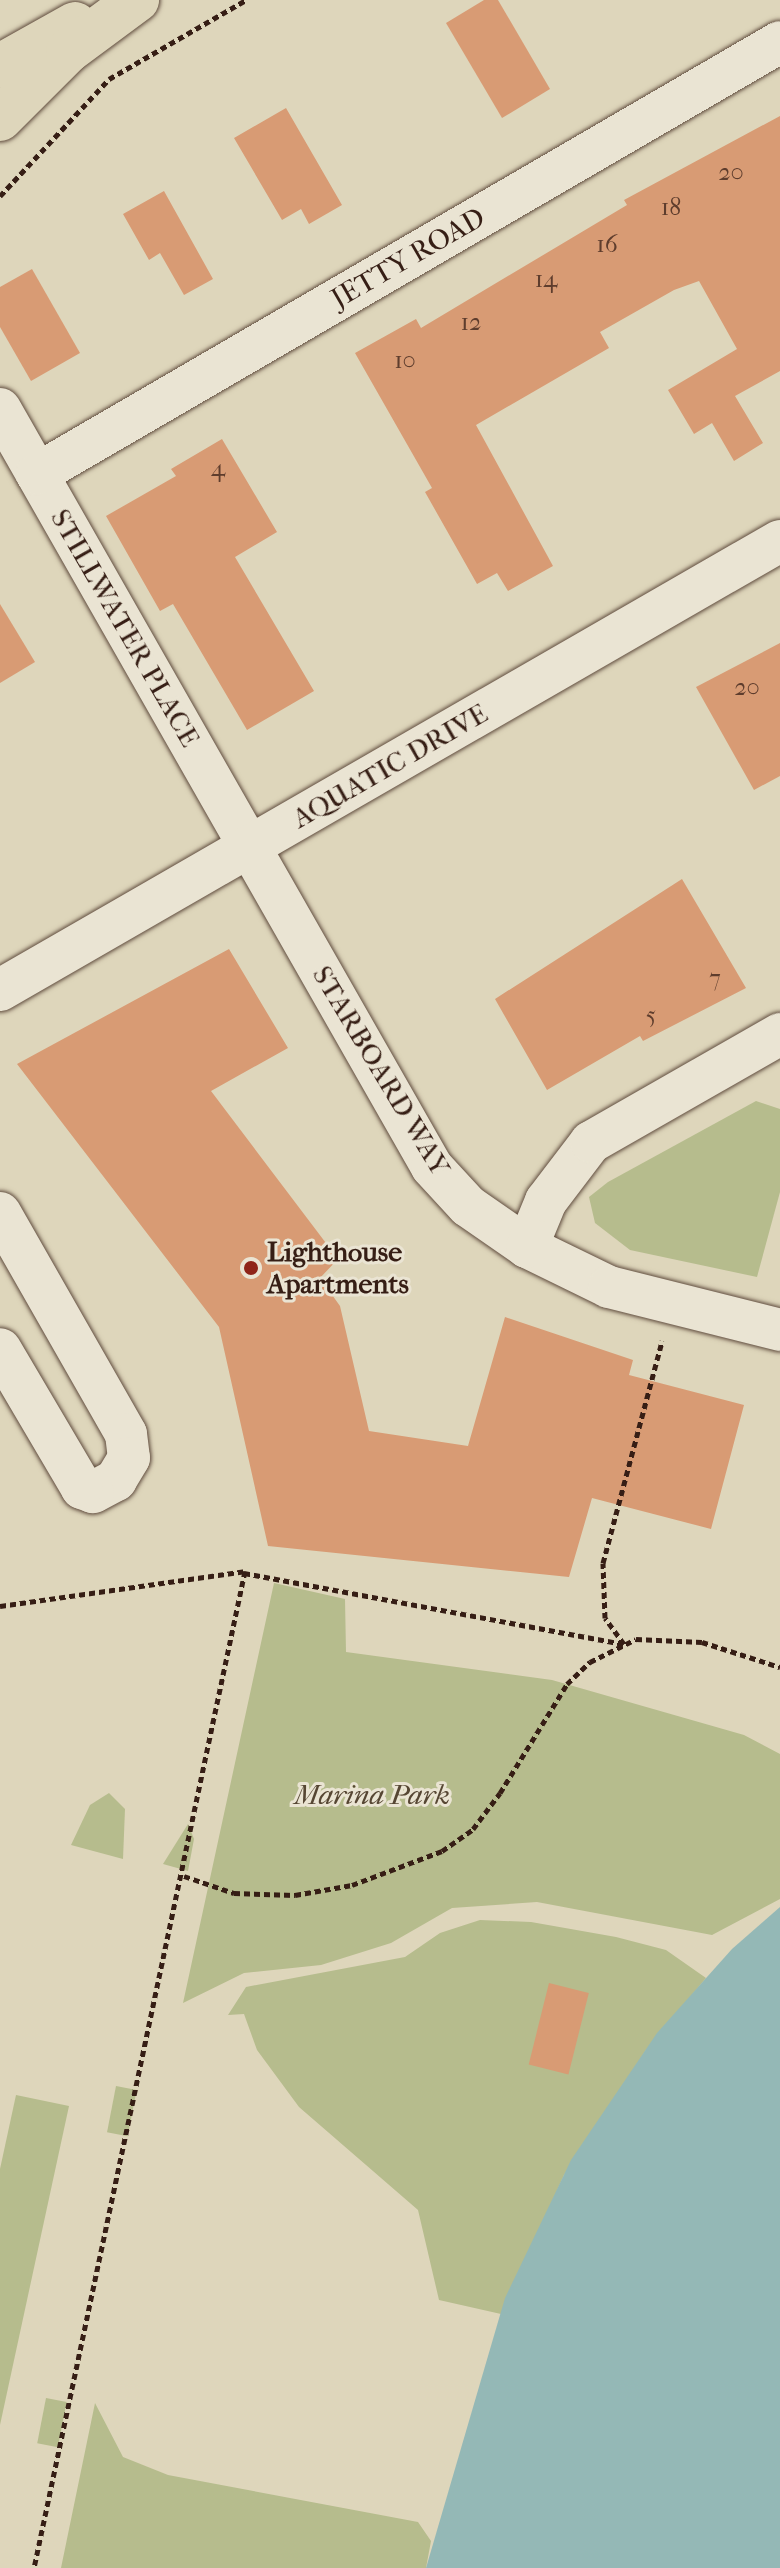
<!DOCTYPE html>
<html>
<head>
<meta charset="utf-8">
<style>
  body { margin:0 }
  #map { position:relative; width:780px; height:2568px; overflow:hidden; background:#ded6bb; font-family:"IM FELL French Canon",serif }
  div>[style] { position:absolute }
  .green>* { inset:0; background:#b6bc8d; transform-origin:0 0 }
  .water>* { inset:0; background:#94b8b6 }
  .building>* { inset:0; background:#d89b74; transform-origin:0 0 }
  .path>* { height:5px; margin-top:-2.5px; transform-origin:0; background:repeating-linear-gradient(90deg,#361e15 0 6px,transparent 0 10px) }
  .roads { filter:drop-shadow(0 0 2px #604c3e) drop-shadow(0 0 2px #604c3e) }
  .minor>* { height:42px; margin:-21px; padding:0 21px; transform-origin:21px; border-radius:21px; background:#eae4d3 }
  .major>* { height:44px; margin:-22px; padding:0 22px; transform-origin:22px; border-radius:22px; background:#ded6bb }
  .dots>* { width:22px; height:22px; translate:-50% -50%; box-sizing:border-box; border:4px solid #eae4d3; border-radius:50% }
  span { translate:-50% -50%; white-space:nowrap; text-align:center; line-height:1.15; -webkit-text-stroke:6px #eae4d3; paint-order:stroke }
  .number-label { font-size:24px; color:#5e3d2d }
  .number-label span { -webkit-text-stroke-width:0 }
  .street-label { font-size:28px; color:#361e15 }
  .poi-label { font-size:28px; color:#361e15; font-weight:700 }
  .left { translate:0 -50%; text-align:left }
  .park-label { font-size:28px; color:#564633; font-style:italic }
</style>
</head>
<body>
<div id="map">
  <div class="green">
    <i style="clip-path:polygon(756px 1101px,780px 1109px,780px 1192px,757px 1277px,630px 1250px,595px 1223px,589px 1197px,608px 1182px)"></i>
    <i style="clip-path:polygon(274px 1583px,345px 1599px,346px 1652px,552px 1680px,744px 1735px,780px 1754px,780px 1899px,712px 1935px,537px 1902px,452px 1908px,391px 1943px,321px 1965px,244px 1973px,183px 2003px)"></i>
    <i style="clip-path:polygon(109px 1793px,125px 1809px,123px 1859px,71px 1845px,90px 1805px)"></i>
    <i style="clip-path:polygon(188px 1824px,194px 1839px,188px 1871px,163px 1864px)"></i>
    <i style="clip-path:polygon(480px 1920px,531px 1922px,616px 1937px,666px 1950px,706px 1978px,646px 2050px,564px 2175px,501px 2314px,439px 2300px,418px 2210px,299px 2107px,257px 2050px,244px 2014px,228px 2015px,246px 1987px,405px 1957px,440px 1933px)"></i>
    <i style="left:116px;top:2086px;width:21px;height:47px;rotate:11deg"></i>
    <i style="clip-path:polygon(16px 2095px,69px 2106px,0 2425px,0 2169px)"></i>
    <i style="left:46px;top:2398px;width:21px;height:46px;rotate:11deg"></i>
    <i style="clip-path:polygon(95px 2403px,123px 2457px,168px 2475px,418px 2522px,431px 2541px,426px 2568px,61px 2568px)"></i>
  </div>
  <div class="water">
    <i style="clip-path:polygon(780px 1907px,780px 2568px,426px 2568px,505px 2298px,571px 2160px,657px 2033px,732px 1949px)"></i>
  </div>
  <div class="building">
    <i style="clip-path:polygon(484px 0,498px 0,550px 89px,502px 118px,446px 23px)"></i>
    <i style="clip-path:polygon(286px 108px,342px 205px,309px 224px,301px 209px,282px 220px,234px 138px)"></i>
    <i style="clip-path:polygon(780px 116px,780px 371px,735px 396px,763px 443px,734px 461px,712px 423px,694px 434px,668px 390px,737px 349px,699px 281px,674px 290px,600px 332px,609px 348px,476px 425px,553px 566px,508px 591px,497px 573px,477px 584px,425px 492px,432px 488px,355px 353px,416px 319px,421px 328px,627px 205px,624px 200px)"></i>
    <i style="clip-path:polygon(164px 191px,213px 279px,184px 295px,160px 253px,149px 260px,123px 214px)"></i>
    <i style="clip-path:polygon(32px 269px,80px 353px,31px 381px,0 327px,0 287px)"></i>
    <i style="clip-path:polygon(222px 439px,277px 532px,235px 557px,314px 691px,247px 730px,173px 604px,160px 611px,106px 516px,176px 476px,171px 469px)"></i>
    <i style="clip-path:polygon(0 604px,35px 662px,0 683px)"></i>
    <i style="clip-path:polygon(780px 643px,780px 776px,754px 790px,696px 687px)"></i>
    <i style="clip-path:polygon(682px 879px,746px 988px,643px 1041px,640px 1036px,547px 1090px,495px 999px)"></i>
    <i style="clip-path:polygon(229px 949px,288px 1048px,211px 1091px,338px 1259px,320px 1278px,340px 1306px,369px 1431px,468px 1446px,505px 1317px,633px 1360px,629px 1375px,744px 1405px,711px 1529px,592px 1498px,569px 1577px,268px 1546px,219px 1327px,17px 1064px)"></i>
    <i style="left:549px;top:1983px;width:41px;height:84px;rotate:14deg"></i>
  </div>
  <div class="path">
    <i style="left:0;top:196px;width:160px;rotate:-47deg"></i>
    <i style="left:109px;top:79px;width:158px;rotate:-30deg"></i>
    <i style="left:244px;top:1573px;width:386px;rotate:10.6deg"></i>
    <i style="left:0;top:1606px;width:247px;rotate:-8.1deg"></i>
    <i style="left:245px;top:1571px;width:1019px;rotate:101.95deg"></i>
    <i style="left:624px;top:1644px;width:32px;rotate:-126deg"></i>
    <i style="left:605px;top:1618px;width:55px;rotate:-92.1deg"></i>
    <i style="left:603px;top:1563px;width:230px;rotate:-75.1deg"></i>
    <i style="left:184px;top:1876px;width:53px;rotate:18.8deg"></i>
    <i style="left:234px;top:1893px;width:61px;rotate:1.9deg"></i>
    <i style="left:295px;top:1895px;width:58px;rotate:-10deg"></i>
    <i style="left:352px;top:1885px;width:96px;rotate:-20.7deg"></i>
    <i style="left:442px;top:1851px;width:38px;rotate:-35deg"></i>
    <i style="left:473px;top:1829px;width:45px;rotate:-53.1deg"></i>
    <i style="left:500px;top:1793px;width:128px;rotate:-58.4deg"></i>
    <i style="left:567px;top:1684px;width:32px;rotate:-44deg"></i>
    <i style="left:590px;top:1662px;width:51px;rotate:-26.6deg"></i>
    <i style="left:636px;top:1639px;width:66px;rotate:2.6deg"></i>
    <i style="left:702px;top:1642px;width:82px;rotate:17.8deg"></i>
  </div>
  <div class="roads">
    <div class="minor">
      <i style="left:0;top:409px;width:872px;rotate:60.32deg"></i>
      <i style="left:432px;top:1167px;width:53px;rotate:47.3deg"></i>
      <i style="left:468px;top:1206px;width:72px;rotate:34.8deg"></i>
      <i style="left:527px;top:1247px;width:91px;rotate:26deg"></i>
      <i style="left:609px;top:1287px;width:176px;rotate:14.1deg"></i>
      <i style="left:37px;top:474px;width:859px;rotate:-30.17deg"></i>
      <i style="left:0;top:990px;width:900px;rotate:-29.93deg"></i>
      <i style="left:0;top:1213px;width:254px;rotate:60.3deg"></i>
      <i style="left:126px;top:1434px;width:24px;rotate:83deg"></i>
      <i style="left:129px;top:1458px;width:26px;rotate:121deg"></i>
      <i style="left:116px;top:1480px;width:26px;rotate:152deg"></i>
      <i style="left:93px;top:1492px;width:12px;rotate:-160deg"></i>
      <i style="left:82px;top:1488px;width:161px;rotate:-120.5deg"></i>
      <i style="left:527px;top:1247px;width:50px;rotate:-67.6deg"></i>
      <i style="left:546px;top:1201px;width:74px;rotate:-52.7deg"></i>
      <i style="left:591px;top:1142px;width:218px;rotate:-29.7deg"></i>
    </div>
    <div class="major">
      <i style="left:0;top:66px;width:86px;rotate:-29.2deg"></i>
      <i style="left:0;top:119px;width:96px;rotate:-45deg"></i>
      <i style="left:68px;top:51px;width:86px;rotate:-36.5deg"></i>
    </div>
  </div>
  <div class="dots">
    <i style="left:251px;top:1268px;background:#8f2418"></i>
  </div>
  <div class="number-label">
    <span style="left:731px;top:173px">20</span>
    <span style="left:671px;top:208px">18</span>
    <span style="left:607px;top:245px">16</span>
    <span style="left:546px;top:280px">14</span>
    <span style="left:471px;top:323px">12</span>
    <span style="left:405px;top:361px">10</span>
    <span style="left:218px;top:469px">4</span>
    <span style="left:747px;top:688px">20</span>
    <span style="left:715px;top:979px">7</span>
    <span style="left:651px;top:1016px">5</span>
  </div>
  <div class="street-label">
    <span style="left:408px;top:258px;rotate:-30deg">JETTY ROAD</span>
    <span style="left:125px;top:628px;rotate:60deg">STILLWATER PLACE</span>
    <span style="left:390px;top:766px;rotate:-30deg">AQUATIC DRIVE</span>
    <span style="left:381px;top:1071px;rotate:59deg">STARBOARD WAY</span>
  </div>
  <div class="poi-label">
    <span class="left" style="left:267px;top:1268px">Lighthouse<br>Apartments</span>
  </div>
  <div class="park-label">
    <span style="left:372px;top:1795px">Marina Park</span>
  </div>
</div>
</body>
</html>
